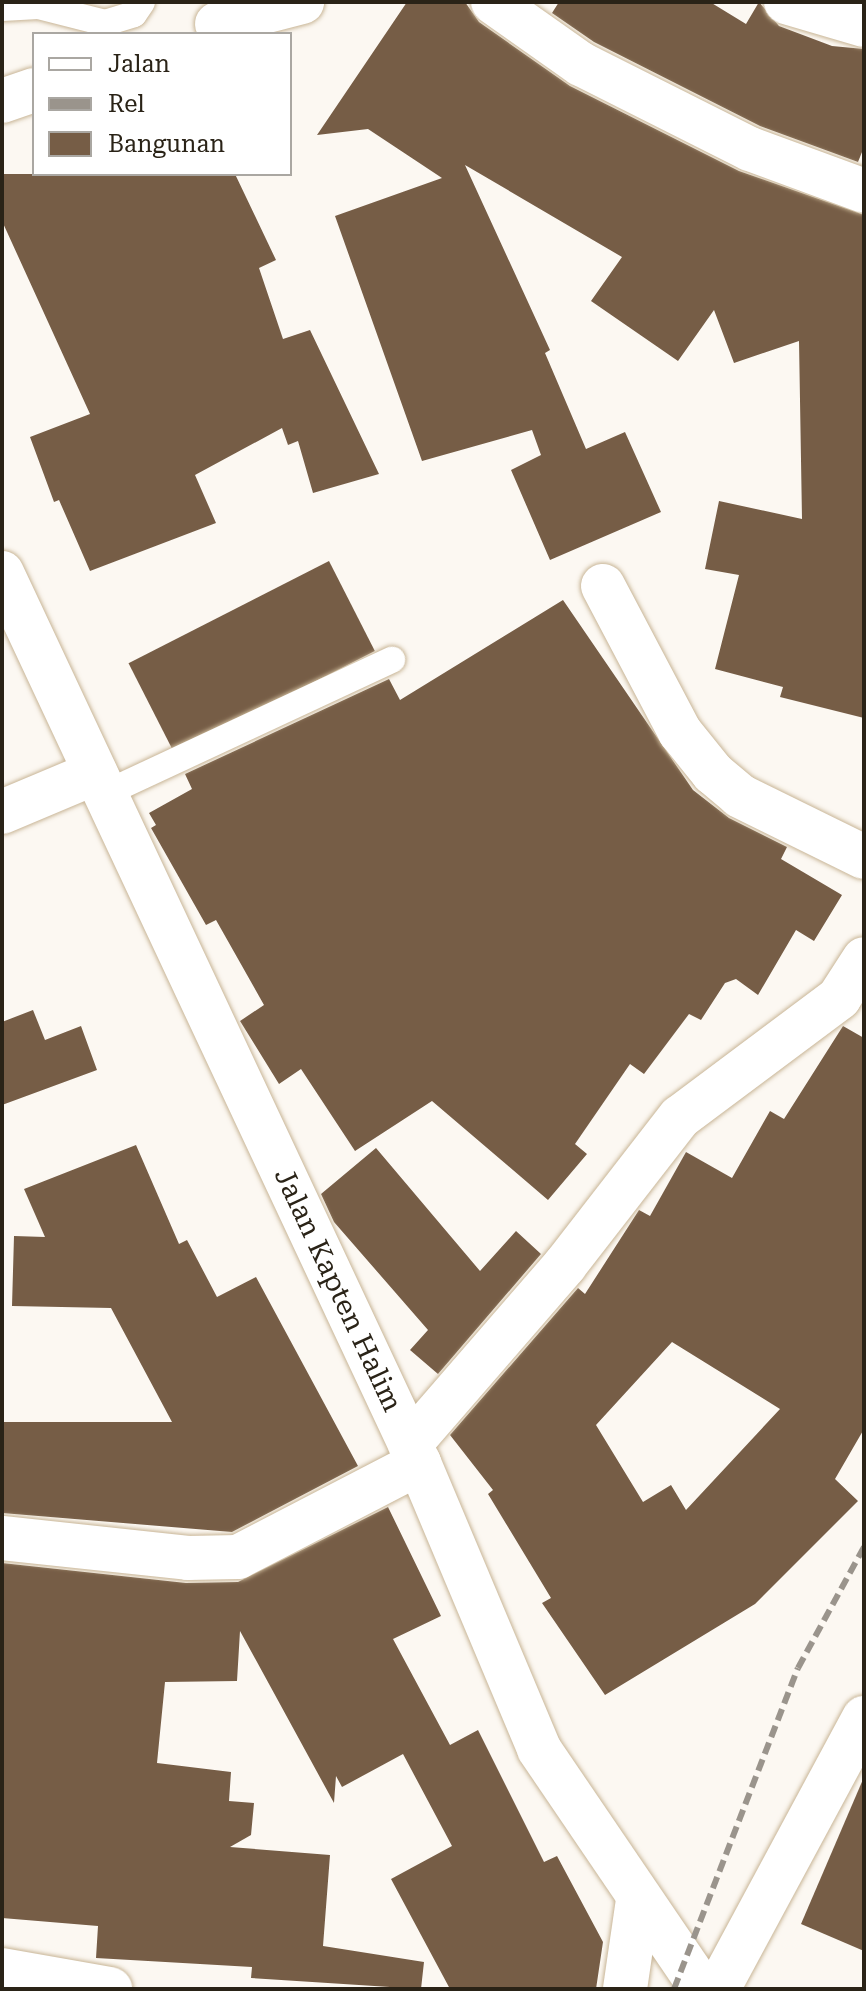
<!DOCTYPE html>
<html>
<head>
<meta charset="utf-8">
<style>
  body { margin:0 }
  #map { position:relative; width:866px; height:1991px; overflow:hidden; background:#fcf8f2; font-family:"Roboto Serif",serif }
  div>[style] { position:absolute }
  .building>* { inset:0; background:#765d46; transform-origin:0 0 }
  .roads { filter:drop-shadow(0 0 2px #c8b596) drop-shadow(0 0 2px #c8b596) }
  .service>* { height:26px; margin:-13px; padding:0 13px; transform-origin:13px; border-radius:13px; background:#fff }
  .minor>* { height:44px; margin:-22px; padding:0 22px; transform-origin:22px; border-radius:22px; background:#fff }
  .primary>* { height:44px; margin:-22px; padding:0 22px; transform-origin:22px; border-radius:22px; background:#fff }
  .rail>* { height:6px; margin-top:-3px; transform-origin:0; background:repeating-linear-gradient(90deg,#9a948c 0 12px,transparent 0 18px) }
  span { translate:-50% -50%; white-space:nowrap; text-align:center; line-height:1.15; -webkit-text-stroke:8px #fff; paint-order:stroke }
  .street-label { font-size:28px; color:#2a2317 }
  .frame { position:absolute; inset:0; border:4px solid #2a2317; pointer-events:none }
  .legend { position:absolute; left:32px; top:32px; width:260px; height:144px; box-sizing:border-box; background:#fff; border:2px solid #aaa7a2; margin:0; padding:10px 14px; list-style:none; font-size:24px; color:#2a2317 }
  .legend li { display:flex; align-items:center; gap:16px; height:40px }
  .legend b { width:40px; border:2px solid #aaa7a2 }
</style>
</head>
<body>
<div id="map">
  <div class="building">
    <i style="clip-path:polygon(407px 2px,465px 2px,479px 22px,570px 86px,739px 171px,864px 215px,864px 718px,780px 697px,783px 687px,715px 669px,739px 575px,705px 569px,719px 501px,802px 519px,799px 341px,734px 363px,714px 310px,678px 361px,591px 301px,622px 257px,465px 165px,550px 350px,545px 353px,586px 449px,625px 432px,661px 512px,550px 560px,511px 470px,541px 455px,532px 430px,422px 461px,335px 216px,442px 178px,368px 129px,317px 135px)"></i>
    <i style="clip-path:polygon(559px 2px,710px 2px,746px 24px,759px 2px,779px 26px,832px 46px,864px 49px,864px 147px,858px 162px,760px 126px,594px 42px,552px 13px)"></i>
    <i style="clip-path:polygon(2px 174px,235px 174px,276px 260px,259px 268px,283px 339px,310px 330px,379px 474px,313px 493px,298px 441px,288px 445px,282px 428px,195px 475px,216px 523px,90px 571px,59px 500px,54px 502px,30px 437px,90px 414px,2px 221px)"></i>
    <i style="left:329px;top:561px;width:101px;height:225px;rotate:63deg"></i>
    <i style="clip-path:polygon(563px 600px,693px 790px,729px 818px,787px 847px,781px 859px,842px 895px,814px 941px,796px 930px,758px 995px,736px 979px,725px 983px,701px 1020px,689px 1014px,644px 1074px,630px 1064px,575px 1144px,587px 1154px,548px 1200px,432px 1101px,355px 1151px,301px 1069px,279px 1084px,240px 1021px,264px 1005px,216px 920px,206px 925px,151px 828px,156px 825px,149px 813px,192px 789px,185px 774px,389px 679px,400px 700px)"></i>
    <i style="clip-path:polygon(33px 1010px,45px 1040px,81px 1026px,97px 1070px,2px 1105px,2px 1022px)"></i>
    <i style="clip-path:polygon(evenodd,843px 1026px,864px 1038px,864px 1429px,835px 1479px,858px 1501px,755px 1604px,605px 1695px,542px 1603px,551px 1598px,488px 1494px,493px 1490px,450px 1435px,578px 1288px,585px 1294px,639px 1210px,650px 1216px,686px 1152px,732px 1178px,770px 1111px,784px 1119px,843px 1026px,672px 1342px,780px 1409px,686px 1510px,671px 1485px,643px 1502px,596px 1425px,672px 1342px)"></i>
    <i style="clip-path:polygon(136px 1145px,179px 1244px,187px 1240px,217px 1297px,256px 1277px,358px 1466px,232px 1532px,2px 1513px,2px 1422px,172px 1422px,111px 1308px,12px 1306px,14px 1236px,45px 1237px,24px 1189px)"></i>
    <i style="clip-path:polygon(376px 1148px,480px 1271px,516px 1231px,541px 1254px,438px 1374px,410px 1350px,428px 1330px,334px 1222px,321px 1194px)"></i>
    <i style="clip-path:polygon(388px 1507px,441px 1616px,393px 1639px,450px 1745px,478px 1730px,544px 1862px,557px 1856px,603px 1942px,596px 1989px,450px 1989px,391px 1879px,452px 1846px,403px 1754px,342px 1787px,336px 1776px,334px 1803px,240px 1631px,237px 1681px,165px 1682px,157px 1763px,231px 1772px,229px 1801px,254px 1803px,251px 1835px,230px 1847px,330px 1855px,323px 1946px,424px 1962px,421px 1989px,251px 1978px,252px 1967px,96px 1958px,98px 1926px,2px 1918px,2px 1563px,186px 1583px,238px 1582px)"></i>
    <i style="clip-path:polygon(864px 1777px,864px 1951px,801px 1924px)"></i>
  </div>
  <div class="roads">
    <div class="service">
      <i style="left:2px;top:8px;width:36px;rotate:-3deg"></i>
      <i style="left:38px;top:6px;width:69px;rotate:14.2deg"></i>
      <i style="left:105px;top:23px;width:30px;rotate:-17deg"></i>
      <i style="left:134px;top:14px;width:14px;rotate:-56deg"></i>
      <i style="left:104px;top:794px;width:318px;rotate:-25deg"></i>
    </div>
    <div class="minor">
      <i style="left:493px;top:2px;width:108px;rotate:35.2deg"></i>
      <i style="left:581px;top:64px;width:189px;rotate:26.7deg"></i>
      <i style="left:750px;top:149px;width:121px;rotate:20.2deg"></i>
      <i style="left:786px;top:2px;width:81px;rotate:16.4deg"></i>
      <i style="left:217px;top:24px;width:88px;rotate:-14.5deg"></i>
      <i style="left:2px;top:101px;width:34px;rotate:-19deg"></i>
      <i style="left:603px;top:586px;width:165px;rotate:62.2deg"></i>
      <i style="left:680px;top:732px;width:53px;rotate:51.2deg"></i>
      <i style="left:713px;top:773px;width:35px;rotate:40deg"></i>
      <i style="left:740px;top:796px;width:138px;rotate:26.2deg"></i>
      <i style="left:2px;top:812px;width:101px;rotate:-22.8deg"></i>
      <i style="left:410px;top:1444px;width:237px;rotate:-49.1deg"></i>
      <i style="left:565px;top:1265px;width:187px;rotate:-52.2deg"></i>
      <i style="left:680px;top:1117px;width:199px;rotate:-36.8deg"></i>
      <i style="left:839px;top:998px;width:46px;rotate:-57.3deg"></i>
      <i style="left:2px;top:1538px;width:187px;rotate:6.1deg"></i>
      <i style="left:188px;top:1558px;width:50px;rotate:-1.1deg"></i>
      <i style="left:238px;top:1557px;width:204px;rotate:-27.4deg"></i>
      <i style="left:2px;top:1970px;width:110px;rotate:10deg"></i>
      <i style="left:625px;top:1989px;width:90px;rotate:-81.7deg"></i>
      <i style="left:718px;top:1989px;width:308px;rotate:-61.7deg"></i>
    </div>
    <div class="primary">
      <i style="left:2px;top:573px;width:983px;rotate:64.9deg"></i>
      <i style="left:419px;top:1463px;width:310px;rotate:67.2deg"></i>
      <i style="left:539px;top:1749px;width:290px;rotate:55.8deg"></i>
    </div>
  </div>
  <div class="rail">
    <i style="left:674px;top:1989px;width:344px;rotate:-68.9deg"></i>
    <i style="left:798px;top:1668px;width:138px;rotate:-61.4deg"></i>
  </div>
  <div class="street-label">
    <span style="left:338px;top:1290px;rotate:65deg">Jalan Kapten Halim</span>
  </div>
  <div class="frame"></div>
  <ul class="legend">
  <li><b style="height:10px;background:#fff"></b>Jalan</li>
  <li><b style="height:10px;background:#9a948c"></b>Rel</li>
  <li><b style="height:22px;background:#765d46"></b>Bangunan</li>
  </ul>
</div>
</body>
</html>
